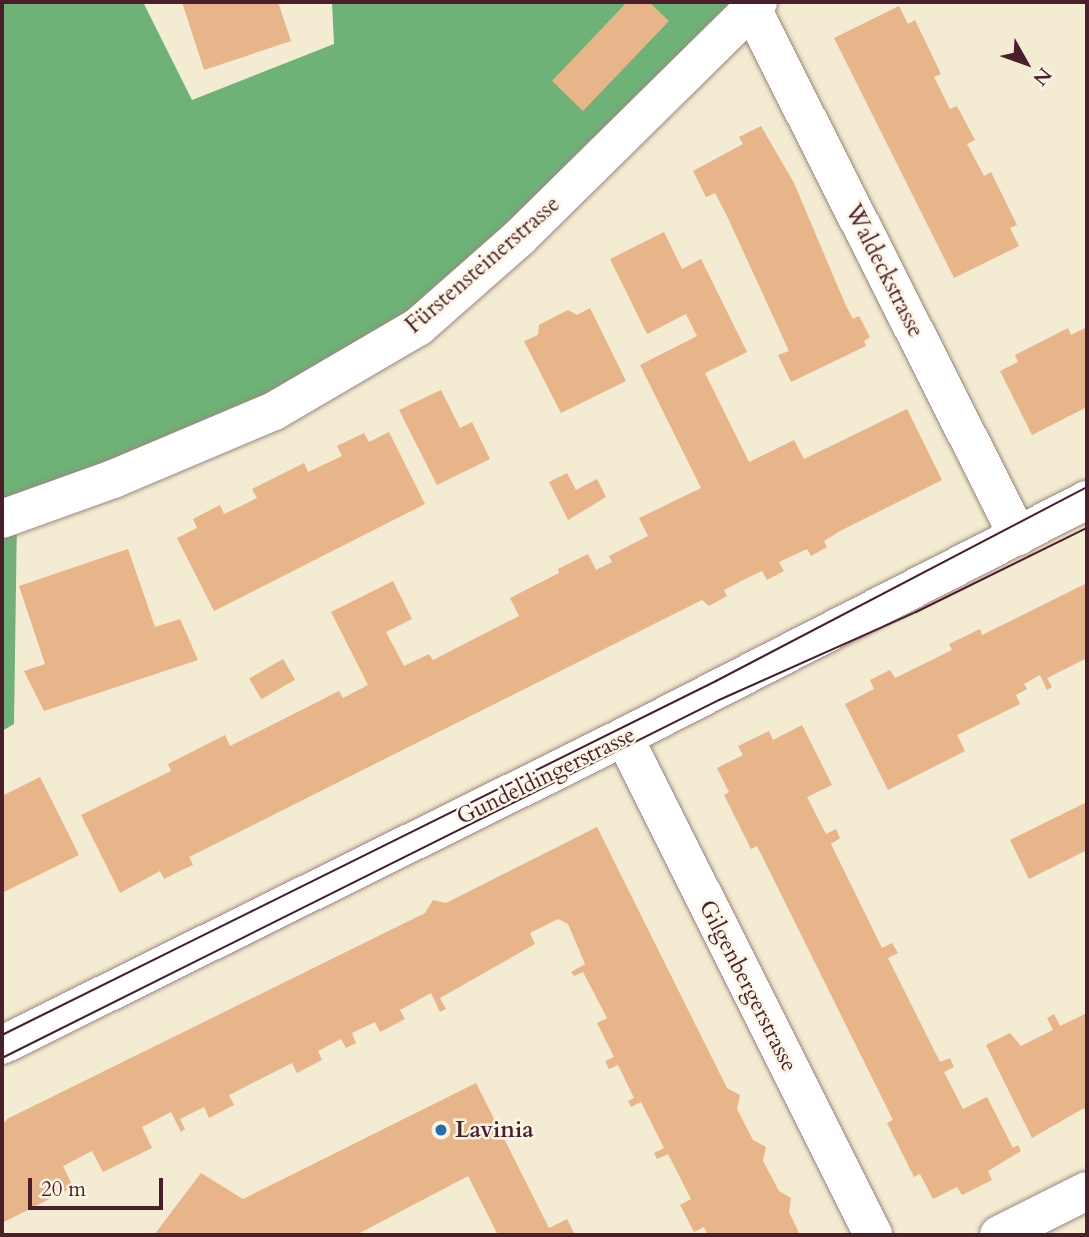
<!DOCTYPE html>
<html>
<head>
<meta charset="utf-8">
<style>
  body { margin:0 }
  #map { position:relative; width:1089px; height:1237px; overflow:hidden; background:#f3ecd2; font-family:Cardo,serif }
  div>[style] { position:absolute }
  .forest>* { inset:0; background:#6eb278 }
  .building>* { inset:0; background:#e8b489; transform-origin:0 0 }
  .roads { filter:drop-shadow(0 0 2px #9e867e) drop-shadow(0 0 2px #9e867e) }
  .street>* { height:38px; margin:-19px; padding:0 19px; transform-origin:19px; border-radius:19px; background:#fff }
  .secondary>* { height:38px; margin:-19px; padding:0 19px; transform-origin:19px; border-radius:19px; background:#fff }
  .tram>* { height:2px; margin:-1px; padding:0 1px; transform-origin:1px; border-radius:1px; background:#4a1f2b }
  .dots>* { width:19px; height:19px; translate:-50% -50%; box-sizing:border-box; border:4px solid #fcf5e5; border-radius:50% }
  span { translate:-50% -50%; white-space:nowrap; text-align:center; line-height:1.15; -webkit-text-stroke:5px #fcf5e5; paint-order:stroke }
  .street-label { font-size:23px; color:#4a1f2b }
  .poi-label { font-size:23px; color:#4a1f2b; font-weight:700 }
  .left { translate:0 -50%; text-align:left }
  .frame { position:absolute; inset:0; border:4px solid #4a1f2b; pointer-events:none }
  .north { position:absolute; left:991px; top:28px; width:70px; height:70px; -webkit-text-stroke:5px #fcf5e5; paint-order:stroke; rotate:130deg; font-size:19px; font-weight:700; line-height:28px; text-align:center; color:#4a1f2b }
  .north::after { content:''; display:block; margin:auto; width:24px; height:32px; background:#4a1f2b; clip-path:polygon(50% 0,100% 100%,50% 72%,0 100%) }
  .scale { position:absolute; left:28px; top:1178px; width:135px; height:32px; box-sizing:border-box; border:4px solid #4a1f2b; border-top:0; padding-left:9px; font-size:21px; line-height:24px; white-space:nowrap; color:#4a1f2b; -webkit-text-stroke:5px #fcf5e5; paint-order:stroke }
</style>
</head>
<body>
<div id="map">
  <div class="forest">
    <i style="clip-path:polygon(2px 2px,143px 2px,192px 100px,334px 44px,332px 2px,758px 2px,418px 327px,17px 515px,14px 724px,2px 731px)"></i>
  </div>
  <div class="building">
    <i style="clip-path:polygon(182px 2px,278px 2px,291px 41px,204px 70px)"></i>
    <i style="clip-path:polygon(627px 2px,649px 2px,669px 21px,583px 111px,552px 81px)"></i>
    <i style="clip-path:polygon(899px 6px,908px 24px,915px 20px,941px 74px,934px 77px,950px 109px,957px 106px,975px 140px,967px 144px,975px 159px,984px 176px,991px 172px,1017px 225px,1010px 228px,1019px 246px,954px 278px,834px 38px)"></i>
    <i style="clip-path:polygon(761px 126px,794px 183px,846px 306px,853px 319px,859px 316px,870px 337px,864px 341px,866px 346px,791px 382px,778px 355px,789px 351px,727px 216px,715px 193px,706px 197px,693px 171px,743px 144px,739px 137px)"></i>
    <i style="clip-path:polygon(664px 232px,682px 269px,701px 259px,747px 352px,705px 373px,749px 462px,794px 440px,804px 459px,907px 409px,942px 480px,840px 531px,824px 541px,827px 547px,811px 556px,807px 549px,779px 562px,784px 571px,767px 580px,762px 571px,747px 578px,724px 590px,727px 596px,709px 606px,702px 600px,189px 857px,193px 865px,182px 870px,164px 879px,160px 871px,120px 893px,81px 815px,171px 771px,168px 764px,225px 735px,230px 746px,339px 691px,343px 698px,368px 685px,331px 612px,393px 581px,412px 619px,386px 632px,404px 666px,429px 654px,433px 660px,519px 616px,510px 598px,559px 573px,558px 569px,588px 554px,596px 570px,612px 562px,609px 556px,648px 536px,639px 518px,701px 488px,640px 365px,697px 336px,686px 314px,647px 334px,610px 259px)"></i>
    <i style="clip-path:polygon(590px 308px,626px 381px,561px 413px,524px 341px,538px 335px,539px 325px,562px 313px,568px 310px,577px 315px)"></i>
    <i style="clip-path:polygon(1087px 327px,1087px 407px,1032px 435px,1000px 371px,1018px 362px,1015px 355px,1068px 328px,1071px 335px)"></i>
    <i style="clip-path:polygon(441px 390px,460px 428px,472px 422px,490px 459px,437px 485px,399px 410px)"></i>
    <i style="clip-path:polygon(389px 432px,425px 504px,214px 611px,177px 538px,197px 528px,193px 519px,220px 505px,224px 514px,235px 509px,257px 498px,252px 489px,304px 463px,308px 472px,342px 456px,337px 446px,364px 433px,369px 442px)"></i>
    <i style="clip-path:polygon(567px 473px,576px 490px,597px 479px,606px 497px,568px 520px,549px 482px)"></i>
    <i style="clip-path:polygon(128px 549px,155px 627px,180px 619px,198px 660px,44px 711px,24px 671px,45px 664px,19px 586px)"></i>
    <i style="clip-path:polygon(1087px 583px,1087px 658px,1047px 678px,1052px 687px,1047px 690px,1040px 675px,1024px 684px,1027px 689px,1016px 695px,1020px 704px,957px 735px,965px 751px,888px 790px,845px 704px,874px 689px,870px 680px,890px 670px,895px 678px,952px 650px,949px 644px,980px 629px,982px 635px)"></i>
    <i style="left:283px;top:659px;width:24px;height:39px;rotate:60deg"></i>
    <i style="clip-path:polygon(802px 725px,832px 785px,807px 797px,826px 834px,836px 829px,838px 834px,840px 838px,831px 844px,882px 948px,892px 943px,898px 953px,888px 958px,940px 1062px,950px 1058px,954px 1067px,944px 1072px,963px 1109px,987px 1097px,1013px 1148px,1018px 1145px,1021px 1151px,988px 1171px,992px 1180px,962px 1195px,957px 1187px,933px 1199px,920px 1174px,914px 1177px,887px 1123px,893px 1120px,757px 846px,751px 849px,724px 795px,729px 792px,717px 768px,743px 755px,738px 746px,769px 731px,773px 740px)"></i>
    <i style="clip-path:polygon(40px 777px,79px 855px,2px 893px,2px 796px)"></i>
    <i style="clip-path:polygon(1087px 802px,1087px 850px,1029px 879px,1010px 840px)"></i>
    <i style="clip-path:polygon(597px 827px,727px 1088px,740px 1095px,737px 1109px,753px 1140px,766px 1147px,763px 1161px,779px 1191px,791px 1198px,789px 1212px,800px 1235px,708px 1235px,704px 1227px,694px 1232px,680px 1205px,691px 1199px,668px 1154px,657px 1159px,654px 1153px,664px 1148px,641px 1102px,631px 1107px,628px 1101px,634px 1098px,618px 1065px,609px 1069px,605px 1061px,614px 1057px,597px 1023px,607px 1018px,583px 972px,574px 976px,571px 972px,585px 964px,568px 924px,558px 919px,530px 933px,535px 944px,440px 998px,446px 1009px,440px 1012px,431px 993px,400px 1010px,405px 1019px,380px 1032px,375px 1022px,352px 1033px,356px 1043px,346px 1048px,341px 1039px,318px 1051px,322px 1060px,297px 1073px,292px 1063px,229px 1095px,234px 1105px,209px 1118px,204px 1107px,180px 1119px,185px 1129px,181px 1132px,171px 1112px,142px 1127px,152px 1148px,103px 1172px,92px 1151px,63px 1166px,73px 1187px,2px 1223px,2px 1125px,7px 1119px,425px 913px,433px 900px,446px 903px)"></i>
    <i style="clip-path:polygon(1087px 1013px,1087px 1115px,1084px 1108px,1032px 1138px,986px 1045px,1010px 1033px,1021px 1046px,1053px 1030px,1047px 1018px,1054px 1014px,1060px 1026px)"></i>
    <i style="clip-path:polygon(476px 1083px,549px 1228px,567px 1219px,575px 1235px,498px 1235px,468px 1176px,356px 1235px,154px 1235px,201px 1173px,243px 1199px)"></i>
  </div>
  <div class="roads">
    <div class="street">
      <i style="left:751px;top:7px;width:593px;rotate:63.22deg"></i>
      <i style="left:2px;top:519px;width:118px;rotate:-19.8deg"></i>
      <i style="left:113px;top:479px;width:175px;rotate:-22.9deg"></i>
      <i style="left:274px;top:411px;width:167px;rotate:-30.3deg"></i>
      <i style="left:418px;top:327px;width:136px;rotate:-41.4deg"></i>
      <i style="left:520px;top:237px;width:334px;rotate:-44.6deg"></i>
      <i style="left:624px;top:737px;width:557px;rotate:63.43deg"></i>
      <i style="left:999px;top:1235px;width:98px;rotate:-26.6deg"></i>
    </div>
    <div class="secondary">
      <i style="left:2px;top:1045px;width:694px;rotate:-26.34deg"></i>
      <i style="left:624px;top:737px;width:520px;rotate:-27.11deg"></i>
    </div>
  </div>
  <div class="tram">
    <i style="left:2px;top:1035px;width:797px;rotate:-26.37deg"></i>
    <i style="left:716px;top:681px;width:419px;rotate:-27.6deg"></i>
    <i style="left:2px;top:1058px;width:801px;rotate:-26.53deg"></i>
    <i style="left:719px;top:700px;width:216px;rotate:-24.1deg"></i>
    <i style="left:916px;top:612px;width:191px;rotate:-26.2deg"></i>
  </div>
  <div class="dots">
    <i style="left:441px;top:1130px;background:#1f6fb2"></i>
  </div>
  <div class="street-label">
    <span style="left:483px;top:265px;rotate:-41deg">Fürstensteinerstrasse</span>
    <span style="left:884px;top:271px;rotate:63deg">Waldeckstrasse</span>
    <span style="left:546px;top:776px;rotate:-26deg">Gundeldingerstrasse</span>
    <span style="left:748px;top:986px;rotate:63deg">Gilgenbergerstrasse</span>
  </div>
  <div class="poi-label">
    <span class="left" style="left:455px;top:1130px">Lavinia</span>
  </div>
  <div class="frame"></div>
  <div class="north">N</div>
  <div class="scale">20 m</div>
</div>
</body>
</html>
